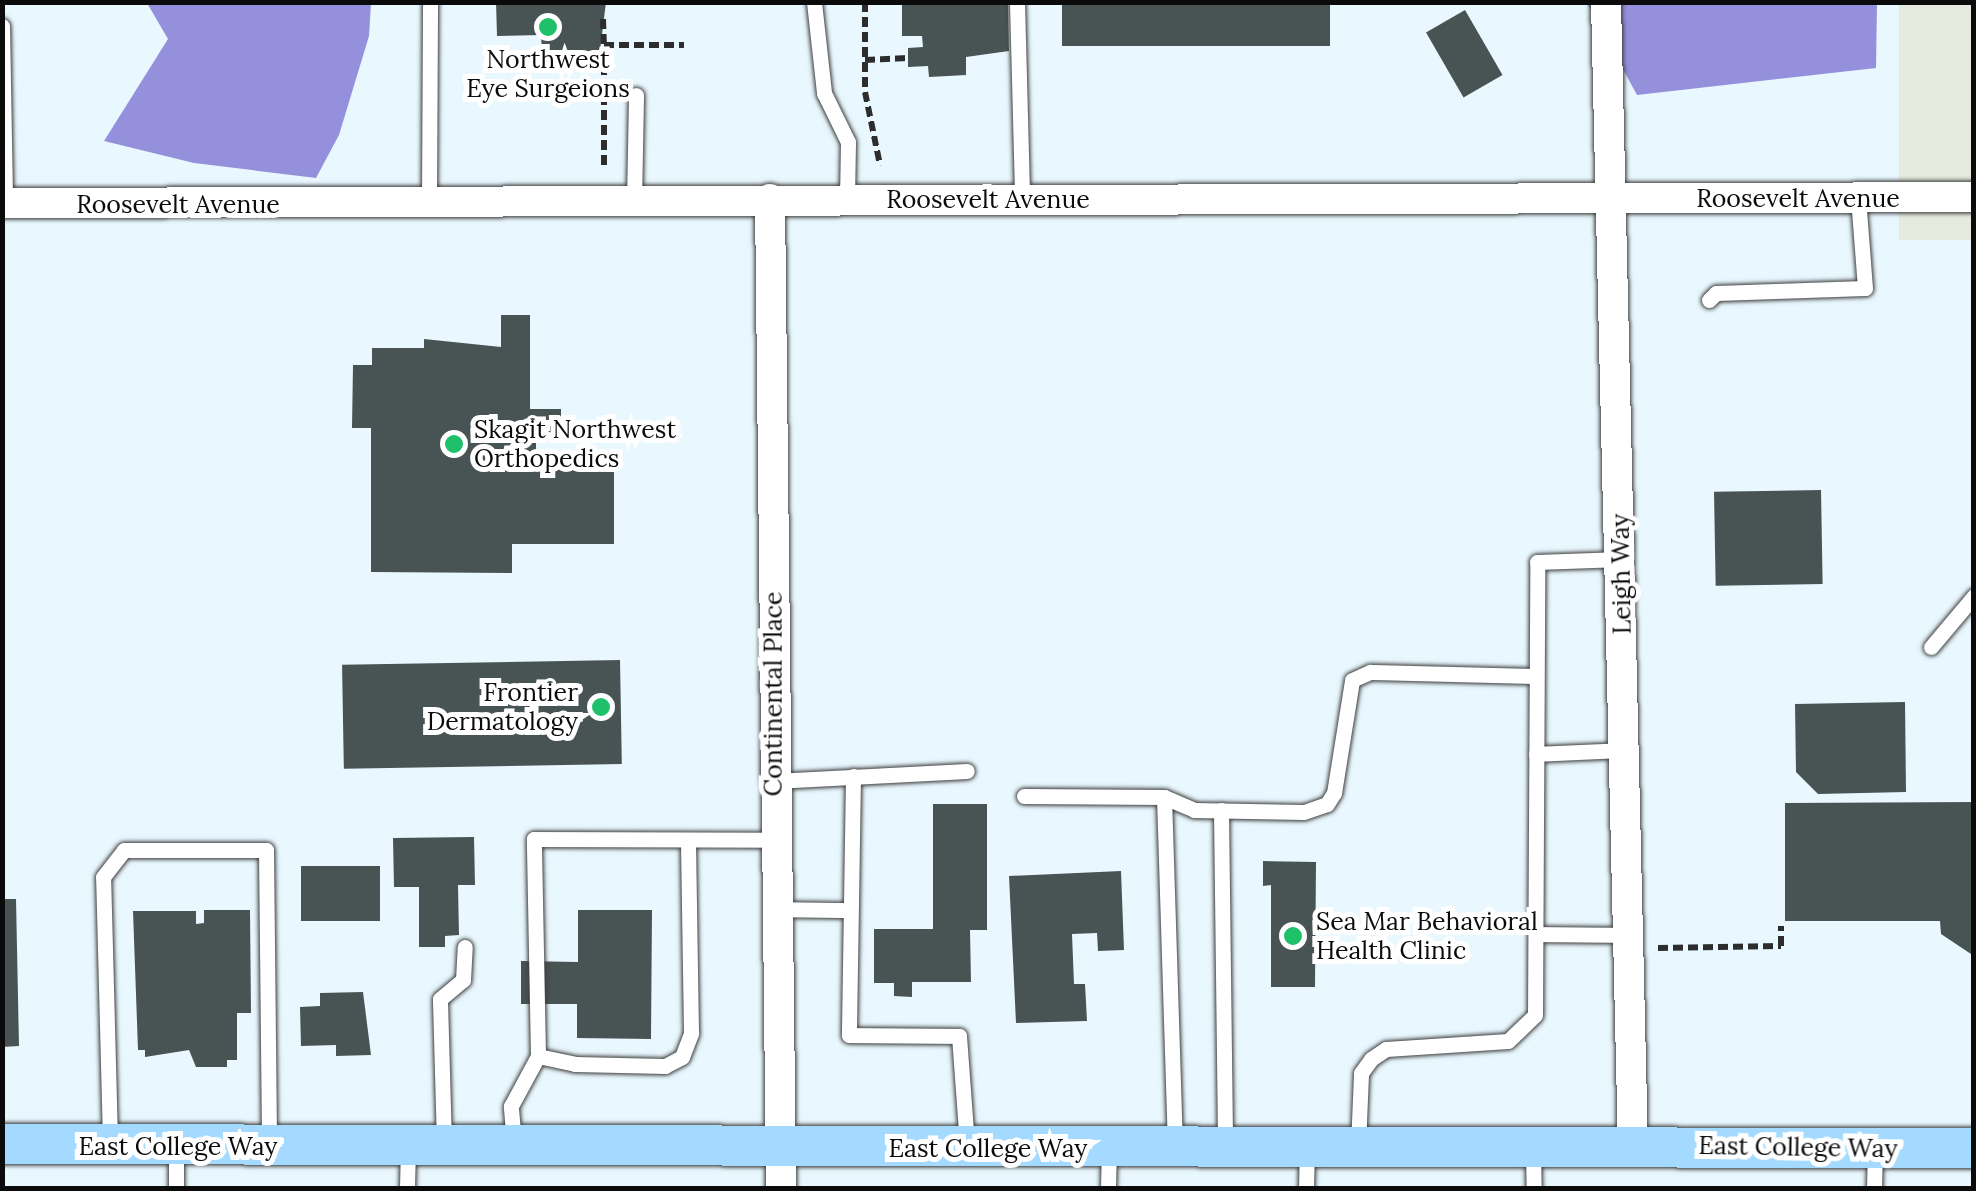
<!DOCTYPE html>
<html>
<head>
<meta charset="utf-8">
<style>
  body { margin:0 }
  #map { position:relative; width:1976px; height:1191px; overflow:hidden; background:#e9f8ff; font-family:Lora,serif }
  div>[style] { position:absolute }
  .industrial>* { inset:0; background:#e5ebde; transform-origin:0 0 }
  .forest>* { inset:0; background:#9590dc }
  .building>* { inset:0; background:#475453; transform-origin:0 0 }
  .path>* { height:6px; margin-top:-3px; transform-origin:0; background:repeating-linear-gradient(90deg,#2d2d2d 0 10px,transparent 0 15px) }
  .roads { filter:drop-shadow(0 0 2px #3e3e3e) drop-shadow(0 0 2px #3e3e3e) }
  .service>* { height:15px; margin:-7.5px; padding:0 7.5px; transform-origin:7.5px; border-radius:7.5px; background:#fff }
  .minor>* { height:30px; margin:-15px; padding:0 15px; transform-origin:15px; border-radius:15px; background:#fff }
  .secondary>* { height:40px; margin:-20px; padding:0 20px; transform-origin:20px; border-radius:20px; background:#a4daff }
  .dots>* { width:28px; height:28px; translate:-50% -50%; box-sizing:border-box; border:5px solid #fff; border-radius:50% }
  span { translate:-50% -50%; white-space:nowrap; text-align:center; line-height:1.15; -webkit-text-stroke:10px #fff; paint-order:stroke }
  .poi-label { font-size:25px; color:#0b0b0b }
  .left { translate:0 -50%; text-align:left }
  .right { translate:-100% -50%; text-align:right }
  .street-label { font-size:25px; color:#0b0b0b }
  .frame { position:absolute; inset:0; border:5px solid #0b0b0b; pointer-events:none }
</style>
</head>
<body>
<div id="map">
  <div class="industrial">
    <i style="left:1899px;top:3px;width:74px;height:237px"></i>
  </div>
  <div class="forest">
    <i style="clip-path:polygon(147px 3px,371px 3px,369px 36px,339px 135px,316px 178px,194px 163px,104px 141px,168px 39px)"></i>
    <i style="clip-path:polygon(1587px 3px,1877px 3px,1876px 68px,1637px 95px)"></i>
  </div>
  <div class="building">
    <i style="clip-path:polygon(496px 2px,606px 2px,600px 51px,542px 52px,541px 35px,497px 36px)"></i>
    <i style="clip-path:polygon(902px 2px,1008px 2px,1009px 51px,966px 57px,966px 75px,929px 77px,928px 66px,908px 67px,908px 48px,923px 47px,922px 36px,902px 36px)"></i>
    <i style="left:1062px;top:2px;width:268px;height:44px"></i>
    <i style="left:1465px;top:10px;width:75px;height:45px;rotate:60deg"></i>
    <i style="clip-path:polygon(501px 315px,530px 315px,530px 409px,561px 409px,561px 435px,536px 435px,536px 454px,614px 454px,614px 544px,512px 544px,512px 573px,371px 572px,371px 428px,352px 428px,353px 365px,372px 365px,372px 348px,424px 348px,424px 339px,501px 347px)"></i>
    <i style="left:1821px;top:490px;width:94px;height:107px;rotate:89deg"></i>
    <i style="left:620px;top:660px;width:104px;height:278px;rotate:89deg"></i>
    <i style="clip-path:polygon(1905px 702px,1906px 792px,1818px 794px,1796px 772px,1795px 704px)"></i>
    <i style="clip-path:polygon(1974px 802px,1974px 956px,1941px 934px,1940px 921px,1785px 921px,1785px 803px)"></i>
    <i style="clip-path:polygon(933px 804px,987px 804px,987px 930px,970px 930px,971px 982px,912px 982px,912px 997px,894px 996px,894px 983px,874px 983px,874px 929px,933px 929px)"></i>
    <i style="clip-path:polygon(474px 837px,475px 885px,458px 885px,459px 935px,445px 936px,445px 947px,419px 947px,419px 887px,394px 887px,393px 838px)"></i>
    <i style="clip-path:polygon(1263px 861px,1316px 862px,1315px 987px,1271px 987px,1271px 885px,1263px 886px)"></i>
    <i style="left:301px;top:866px;width:79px;height:55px"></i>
    <i style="clip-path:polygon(1121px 871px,1124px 950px,1098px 951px,1097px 933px,1072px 934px,1074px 984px,1085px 984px,1087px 1021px,1016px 1023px,1009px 876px)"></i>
    <i style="clip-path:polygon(2px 899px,16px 899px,19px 1046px,2px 1047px)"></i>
    <i style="clip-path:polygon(204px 910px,250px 910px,251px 1013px,237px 1013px,237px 1060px,227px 1060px,227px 1067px,196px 1067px,189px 1050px,145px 1057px,145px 1050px,138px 1050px,133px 911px,196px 911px,196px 924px,204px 923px)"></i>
    <i style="clip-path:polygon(578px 910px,652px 910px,651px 1039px,577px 1038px,577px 1004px,521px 1004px,521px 961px,578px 962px)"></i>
    <i style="clip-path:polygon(363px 992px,371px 1055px,336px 1056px,336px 1045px,301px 1046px,300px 1007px,320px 1006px,320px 993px)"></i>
  </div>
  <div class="path">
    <i style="left:865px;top:2px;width:90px;rotate:90deg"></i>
    <i style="left:865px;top:92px;width:75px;rotate:78.4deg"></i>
    <i style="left:603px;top:19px;width:26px;rotate:88deg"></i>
    <i style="left:865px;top:60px;width:43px;rotate:-2.7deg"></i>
    <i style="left:604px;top:165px;width:120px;rotate:-90deg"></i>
    <i style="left:604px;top:45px;width:80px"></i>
    <i style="left:1658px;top:948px;width:123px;rotate:-0.9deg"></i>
    <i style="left:1781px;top:946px;width:20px;rotate:-90deg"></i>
  </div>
  <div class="roads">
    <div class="service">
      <i style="left:814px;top:2px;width:92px;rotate:83.7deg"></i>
      <i style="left:824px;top:93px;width:55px;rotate:63.9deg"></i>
      <i style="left:848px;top:142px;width:57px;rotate:91deg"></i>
      <i style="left:1017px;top:2px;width:197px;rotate:88.5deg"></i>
      <i style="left:2px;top:26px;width:177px;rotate:89deg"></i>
      <i style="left:634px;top:201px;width:106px;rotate:-88.9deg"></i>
      <i style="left:429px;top:203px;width:201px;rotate:-89.7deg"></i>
      <i style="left:1709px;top:300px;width:10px;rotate:-45deg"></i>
      <i style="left:1716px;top:293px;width:149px;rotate:-1.9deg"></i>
      <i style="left:1865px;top:288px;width:90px;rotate:-94.4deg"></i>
      <i style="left:1931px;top:647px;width:67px;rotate:-49.9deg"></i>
      <i style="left:1536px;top:754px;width:89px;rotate:-2.6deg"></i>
      <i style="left:853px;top:776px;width:259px;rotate:90.9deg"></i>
      <i style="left:849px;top:1035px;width:110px;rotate:0.5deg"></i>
      <i style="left:959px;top:1036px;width:108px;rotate:85.8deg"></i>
      <i style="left:774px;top:781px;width:193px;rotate:-3deg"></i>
      <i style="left:1024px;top:796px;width:140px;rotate:0.4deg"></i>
      <i style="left:1164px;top:797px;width:346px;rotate:88.2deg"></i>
      <i style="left:1164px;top:797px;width:33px;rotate:23deg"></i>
      <i style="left:1194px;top:810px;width:110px;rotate:1deg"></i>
      <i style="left:1304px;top:812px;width:24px;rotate:-19deg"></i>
      <i style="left:1327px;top:804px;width:13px;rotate:-58deg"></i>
      <i style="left:1334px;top:793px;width:114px;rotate:-80.9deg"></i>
      <i style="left:1352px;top:680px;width:20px;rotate:-24deg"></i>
      <i style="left:1370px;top:672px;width:166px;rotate:1.4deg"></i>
      <i style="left:1221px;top:810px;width:333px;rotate:89.3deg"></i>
      <i style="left:775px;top:909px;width:75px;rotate:0.8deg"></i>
      <i style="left:1536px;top:934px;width:93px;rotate:0.6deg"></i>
      <i style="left:538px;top:1056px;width:217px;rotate:-91.1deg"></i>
      <i style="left:534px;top:839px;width:240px;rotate:0.2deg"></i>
      <i style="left:110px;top:1140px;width:263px;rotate:-91.5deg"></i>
      <i style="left:103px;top:877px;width:34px;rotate:-52deg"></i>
      <i style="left:124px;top:850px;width:142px"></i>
      <i style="left:266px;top:850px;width:292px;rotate:89.4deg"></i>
      <i style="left:514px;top:1143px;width:37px;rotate:-95deg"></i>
      <i style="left:511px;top:1106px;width:57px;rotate:-61.6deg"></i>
      <i style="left:538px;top:1056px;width:38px;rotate:12deg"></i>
      <i style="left:575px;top:1064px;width:90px;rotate:1.3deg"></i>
      <i style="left:665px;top:1066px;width:19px;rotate:-28deg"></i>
      <i style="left:682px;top:1057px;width:26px;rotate:-69deg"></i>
      <i style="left:691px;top:1033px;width:193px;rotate:-90.9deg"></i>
      <i style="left:444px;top:1144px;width:145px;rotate:-91.6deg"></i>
      <i style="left:440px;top:999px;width:30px;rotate:-40deg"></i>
      <i style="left:463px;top:980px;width:33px;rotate:-87deg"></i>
      <i style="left:1358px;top:1146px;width:73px;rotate:-87.6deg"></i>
      <i style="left:1361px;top:1073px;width:17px;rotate:-54deg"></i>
      <i style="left:1371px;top:1059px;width:18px;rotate:-34deg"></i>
      <i style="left:1386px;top:1049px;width:122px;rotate:-3.8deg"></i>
      <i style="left:1508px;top:1041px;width:37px;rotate:-44deg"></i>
      <i style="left:1535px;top:1015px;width:453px;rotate:-89.7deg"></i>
      <i style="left:1537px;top:562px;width:84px;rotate:-2deg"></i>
      <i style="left:176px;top:1148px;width:40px;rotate:90deg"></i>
      <i style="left:1533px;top:1149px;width:39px;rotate:89deg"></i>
      <i style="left:407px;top:1188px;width:40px;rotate:-88.6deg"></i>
      <i style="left:1108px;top:1188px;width:40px;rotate:-88.6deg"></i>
      <i style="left:1306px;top:1188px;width:40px;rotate:-88.6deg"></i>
      <i style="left:1874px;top:1188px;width:40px;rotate:-88.6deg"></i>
    </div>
    <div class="minor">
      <i style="left:1606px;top:2px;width:1143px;rotate:88.65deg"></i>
      <i style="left:770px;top:199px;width:989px;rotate:89.36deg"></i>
      <i style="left:2px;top:203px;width:1972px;rotate:-0.17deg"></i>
    </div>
    <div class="secondary">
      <i style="left:2px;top:1144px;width:1972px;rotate:0.12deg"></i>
    </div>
  </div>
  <div class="dots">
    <i style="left:548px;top:27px;background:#1ec069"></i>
    <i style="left:454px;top:444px;background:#1ec069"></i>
    <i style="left:601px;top:707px;background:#1ec069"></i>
    <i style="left:1293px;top:936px;background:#1ec069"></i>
  </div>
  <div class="poi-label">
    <span style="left:548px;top:74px">Northwest<br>Eye Surgeions</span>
    <span class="left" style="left:474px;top:444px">Skagit Northwest<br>Orthopedics</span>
    <span class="right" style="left:578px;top:707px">Frontier<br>Dermatology</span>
    <span class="left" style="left:1316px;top:936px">Sea Mar Behavioral<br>Health Clinic</span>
  </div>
  <div class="street-label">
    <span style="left:1798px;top:198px">Roosevelt Avenue</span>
    <span style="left:988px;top:199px">Roosevelt Avenue</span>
    <span style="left:178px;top:204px">Roosevelt Avenue</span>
    <span style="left:1621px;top:574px;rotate:-91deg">Leigh Way</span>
    <span style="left:773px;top:694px;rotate:-90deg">Continental Place</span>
    <span style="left:178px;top:1146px">East College Way</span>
    <span style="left:1798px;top:1147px;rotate:1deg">East College Way</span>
    <span style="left:988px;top:1148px">East College Way</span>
  </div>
  <div class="frame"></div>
</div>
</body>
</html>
